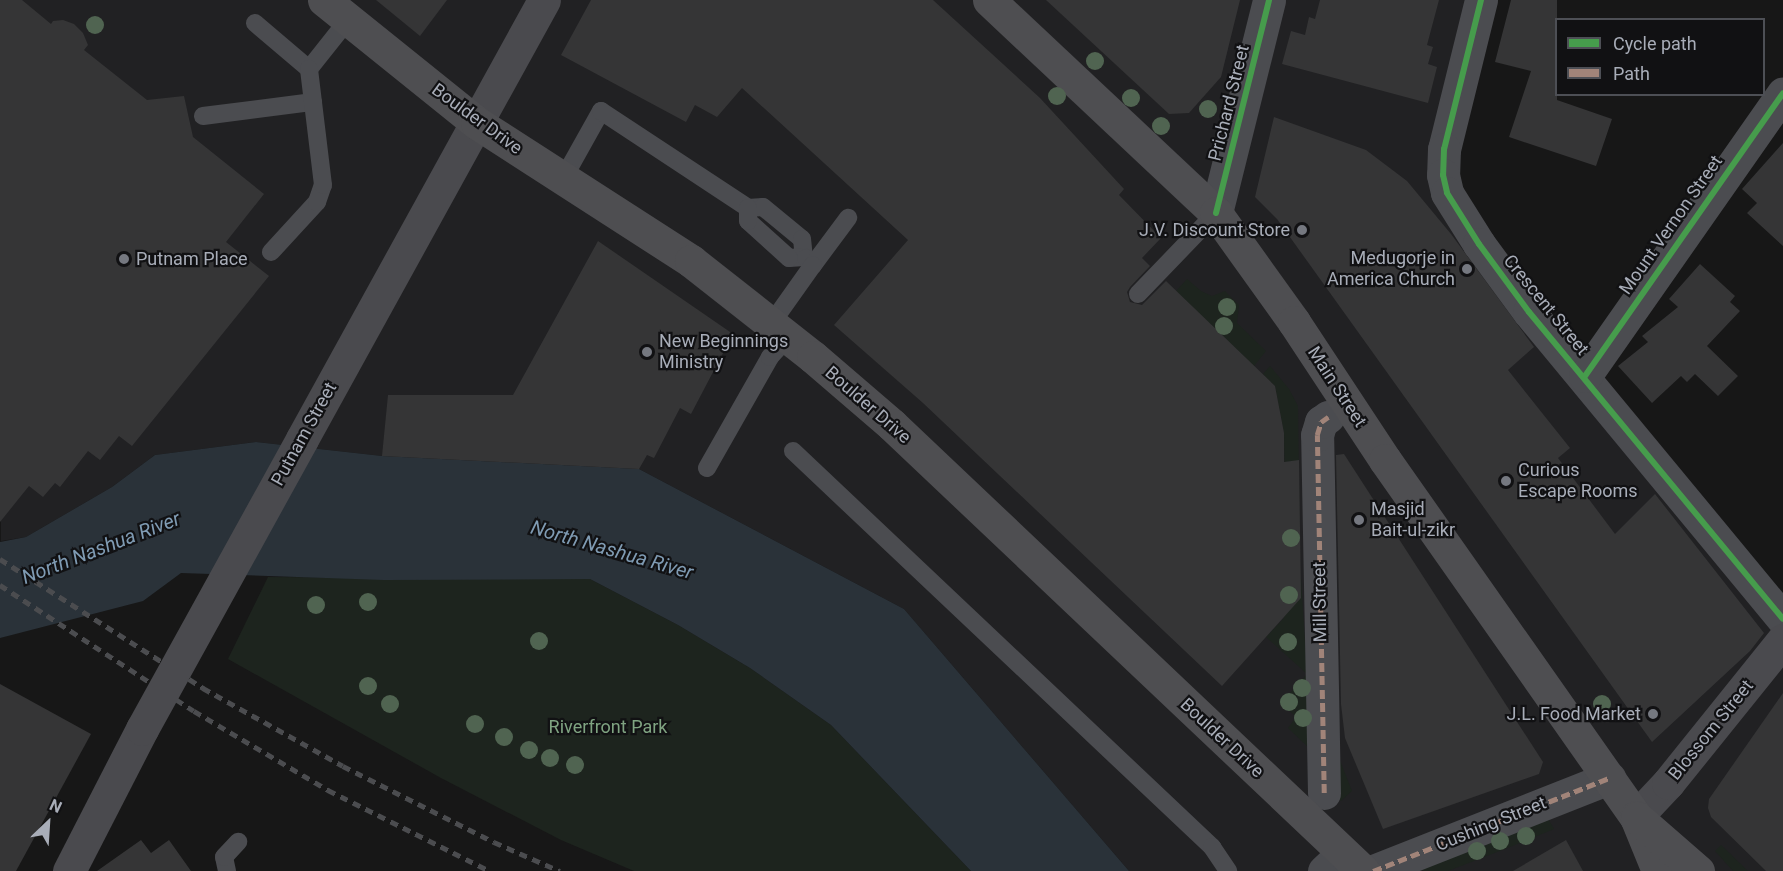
<!DOCTYPE html>
<html>
<head>
<meta charset="utf-8">
<style>
  body { margin:0 }
  #map { position:relative; width:1783px; height:871px; overflow:hidden; background:#171717; font-family:Roboto,sans-serif }
  div>[style] { position:absolute }
  .built>* { inset:0; background:#212123 }
  .green>* { inset:0; background:#1d241e }
  .water>* { inset:0; background:#2a3239 }
  .building>* { inset:0; background:#353536 }
  .lane>* { height:18px; margin:-9px; padding:0 9px; transform-origin:9px; border-radius:9px; background:#4b4c50 }
  .street>* { height:33px; margin:-16.5px; padding:0 16.5px; transform-origin:16.5px; border-radius:16.5px; background:#4b4c50 }
  .secondary>* { height:33px; margin:-16.5px; padding:0 16.5px; transform-origin:16.5px; border-radius:16.5px; background:#4a4a4e }
  .highway>* { height:33px; margin:-16.5px; padding:0 16.5px; transform-origin:16.5px; border-radius:16.5px; background:#4e4e51 }
  .rail>* { height:4.5px; margin-top:-2.25px; transform-origin:0; background:repeating-linear-gradient(90deg,#4b4c4f 0 8px,transparent 0 14px) }
  .secondary-bridge>* { height:33px; margin:-16.5px; padding:0 16.5px; transform-origin:16.5px; border-radius:16.5px; background:#4a4a4e }
  .quiet>* { height:4.5px; margin-top:-2.25px; transform-origin:0; background:repeating-linear-gradient(90deg,#a18479 0 9px,transparent 0 13.5px) }
  .cycleway>* { height:6px; margin:-3px; padding:0 3px; transform-origin:3px; border-radius:3px; background:#469c4c }
  .trees>* { width:18px; height:18px; margin:-9px; border-radius:50%; background:#506451 }
  .dots>* { width:16px; height:16px; translate:-50% -50%; box-sizing:border-box; border:3px solid #111113; border-radius:50% }
  span { translate:-50% -50%; white-space:nowrap; text-align:center; line-height:1.15; -webkit-text-stroke:4.5px #111113; paint-order:stroke }
  .street-label { font-size:18px; color:#a8adb8 }
  .poi-label { font-size:18px; color:#a8adb8 }
  .right { translate:-100% -50%; text-align:right }
  .left { translate:0 -50%; text-align:left }
  .park-label { font-size:18px; color:#7fa381 }
  .water-label { font-size:20px; color:#7f9bb3; font-style:italic }
  .legend { position:absolute; left:1555px; top:18px; width:210px; height:78px; box-sizing:border-box; background:#111113; border:2px solid #4d4f55; margin:0; padding:8px 10px; list-style:none; font-size:18px; color:#a8adb8 }
  .legend li { display:flex; align-items:center; gap:12px; height:30px }
  .legend b { width:30px; border:2px solid #4d4f55 }
  .north { position:absolute; left:18px; top:793px; width:60px; height:60px; -webkit-text-stroke:4px #111113; paint-order:stroke; rotate:25deg; font-size:16px; font-weight:700; line-height:24px; text-align:center; color:#a8adb8 }
  .north::after { content:''; display:block; margin:auto; width:21px; height:27px; background:#a8adb8; clip-path:polygon(50% 0,100% 100%,50% 72%,0 100%) }
</style>
</head>
<body>
<div id="map">
  <div class="built">
    <i style="clip-path:polygon(0 0,1481px 0,1443px 175px,1783px 619px,1783px 871px,1129px 871px,904px 609px,639px 469px,382px 456px,256px 442px,155px 455px,112px 487px,26px 537px,1px 541px)"></i>
  </div>
  <div class="green">
    <i style="clip-path:polygon(1187px 279px,1201px 291px,1212px 296px,1225px 291px,1239px 305px,1237px 323px,1266px 351px,1254px 366px,1176px 291px)"></i>
    <i style="clip-path:polygon(1270px 366px,1289px 389px,1298px 406px,1300px 554px,1285px 487px,1284px 433px,1275px 386px,1263px 374px)"></i>
    <i style="clip-path:polygon(268px 577px,590px 579px,678px 625px,750px 668px,831px 725px,971px 871px,634px 871px,561px 840px,441px 778px,228px 659px)"></i>
    <i style="clip-path:polygon(1301px 578px,1307px 674px,1309px 748px,1288px 728px,1296px 717px,1281px 703px,1307px 674px,1266px 637px,1284px 618px,1282px 579px)"></i>
    <i style="clip-path:polygon(1337px 753px,1352px 791px,1341px 801px,1330px 792px)"></i>
    <i style="clip-path:polygon(1547px 817px,1554px 829px,1510px 847px,1448px 871px,1424px 871px,1419px 867px)"></i>
    <i style="clip-path:polygon(1721px 845px,1748px 871px,1733px 871px,1715px 851px)"></i>
  </div>
  <div class="water">
    <i style="clip-path:polygon(256px 442px,382px 456px,639px 469px,904px 609px,1129px 871px,971px 871px,831px 725px,750px 668px,678px 625px,590px 579px,384px 580px,181px 573px,143px 601px,0 638px,0 542px,26px 537px,112px 487px,155px 455px)"></i>
  </div>
  <div class="building">
    <i style="clip-path:polygon(0 0,22px 0,51px 24px,53px 21px,63px 20px,74px 24px,83px 33px,88px 45px,84px 50px,147px 100px,184px 96px,193px 137px,264px 194px,226px 242px,269px 276px,132px 446px,119px 436px,100px 460px,88px 451px,60px 487px,55px 483px,43px 497px,29px 486px,0 522px)"></i>
    <i style="clip-path:polygon(376px 0,447px 0,420px 36px)"></i>
    <i style="clip-path:polygon(591px 0,933px 0,1040px 98px,1124px 189px,1119px 195px,1161px 238px,1142px 258px,1150px 266px,1130px 287px,1127px 292px,1130px 302px,1142px 305px,1166px 281px,1275px 386px,1284px 433px,1284px 462px,1299px 460px,1301px 598px,1222px 686px,923px 403px,834px 325px,908px 240px,742px 88px,717px 117px,695px 105px,686px 122px,561px 55px)"></i>
    <i style="clip-path:polygon(1046px 0,1240px 0,1221px 77px,1189px 113px,1169px 114px)"></i>
    <i style="clip-path:polygon(1320px 0,1439px 0,1427px 45px,1433px 47px,1428px 64px,1437px 67px,1428px 103px,1282px 64px,1291px 31px,1305px 35px,1309px 17px,1315px 19px)"></i>
    <i style="clip-path:polygon(1511px 0,1557px 0,1557px 100px,1612px 119px,1596px 166px,1509px 137px,1531px 71px,1495px 62px)"></i>
    <i style="clip-path:polygon(1274px 117px,1366px 150px,1407px 181px,1451px 234px,1534px 347px,1508px 370px,1570px 448px,1558px 458px,1615px 534px,1655px 494px,1764px 633px,1750px 651px,1652px 742px,1277px 219px,1255px 197px)"></i>
    <i style="clip-path:polygon(1783px 143px,1783px 246px,1747px 213px,1757px 203px,1742px 189px)"></i>
    <i style="clip-path:polygon(598px 241px,733px 334px,691px 414px,680px 408px,654px 458px,647px 455px,639px 469px,382px 456px,388px 395px,513px 395px)"></i>
    <i style="clip-path:polygon(1700px 264px,1735px 296px,1730px 302px,1740px 311px,1707px 346px,1738px 376px,1718px 396px,1695px 374px,1687px 382px,1681px 376px,1652px 403px,1618px 366px,1648px 342px,1642px 336px,1678px 307px,1669px 299px)"></i>
    <i style="clip-path:polygon(1344px 454px,1543px 762px,1539px 774px,1383px 829px,1345px 738px,1341px 704px,1336px 455px)"></i>
    <i style="clip-path:polygon(0 684px,91px 734px,16px 871px,0 871px)"></i>
    <i style="clip-path:polygon(1783px 693px,1783px 871px,1766px 871px,1711px 817px,1708px 808px,1709px 799px)"></i>
    <i style="clip-path:polygon(141px 840px,151px 853px,169px 840px,191px 871px,97px 871px)"></i>
    <i style="clip-path:polygon(1566px 840px,1583px 871px,1513px 871px)"></i>
  </div>
  <div class="lane">
    <i style="left:255px;top:23px;width:71px;rotate:40.4deg"></i>
    <i style="left:309px;top:69px;width:63px;rotate:-51.5deg"></i>
    <i style="left:203px;top:116px;width:111px;rotate:-7.3deg"></i>
    <i style="left:563px;top:179px;width:78px;rotate:-60.8deg"></i>
    <i style="left:601px;top:111px;width:176px;rotate:33.4deg"></i>
    <i style="left:748px;top:208px;width:15px;rotate:-4deg"></i>
    <i style="left:763px;top:207px;width:50px;rotate:39.4deg"></i>
    <i style="left:802px;top:239px;width:18px;rotate:84deg"></i>
    <i style="left:804px;top:257px;width:15px;rotate:176deg"></i>
    <i style="left:789px;top:258px;width:55px;rotate:-137.9deg"></i>
    <i style="left:748px;top:221px;width:13px;rotate:-90deg"></i>
    <i style="left:271px;top:252px;width:68px;rotate:-47.4deg"></i>
    <i style="left:317px;top:202px;width:18px;rotate:-71deg"></i>
    <i style="left:323px;top:185px;width:117px;rotate:-96.9deg"></i>
    <i style="left:806px;top:258px;width:10px;rotate:45deg"></i>
    <i style="left:813px;top:265px;width:59px;rotate:-53.3deg"></i>
    <i style="left:1138px;top:294px;width:112px;rotate:-46.1deg"></i>
    <i style="left:771px;top:324px;width:72px;rotate:-54.6deg"></i>
    <i style="left:793px;top:451px;width:577px;rotate:43.38deg"></i>
    <i style="left:1212px;top:847px;width:29px;rotate:56deg"></i>
    <i style="left:707px;top:468px;width:128px;rotate:-60.4deg"></i>
    <i style="left:770px;top:357px;width:27px;rotate:-48deg"></i>
    <i style="left:227px;top:871px;width:14px;rotate:-102deg"></i>
    <i style="left:224px;top:857px;width:21px;rotate:-47deg"></i>
  </div>
  <div class="street">
    <i style="left:1481px;top:0;width:154px;rotate:103.9deg"></i>
    <i style="left:1444px;top:149px;width:26px;rotate:92deg"></i>
    <i style="left:1443px;top:175px;width:18px;rotate:77deg"></i>
    <i style="left:1447px;top:193px;width:60px;rotate:57.9deg"></i>
    <i style="left:1479px;top:244px;width:84px;rotate:53.7deg"></i>
    <i style="left:1529px;top:312px;width:398px;rotate:50.4deg"></i>
    <i style="left:1216px;top:213px;width:219px;rotate:-76deg"></i>
    <i style="left:1585px;top:376px;width:345px;rotate:-55deg"></i>
    <i style="left:1324px;top:793px;width:358px;rotate:-91.1deg"></i>
    <i style="left:1317px;top:435px;width:14px;rotate:-73deg"></i>
    <i style="left:1321px;top:422px;width:9px;rotate:-36deg"></i>
    <i style="left:1324px;top:871px;width:26px;rotate:-43deg"></i>
    <i style="left:1373px;top:871px;width:254px;rotate:-21.5deg"></i>
  </div>
  <div class="secondary">
    <i style="left:302px;top:439px;width:501px;rotate:-61.13deg"></i>
    <i style="left:1636px;top:817px;width:47px;rotate:-46.7deg"></i>
    <i style="left:1668px;top:783px;width:184px;rotate:-51.2deg"></i>
    <i style="left:69px;top:871px;width:160px;rotate:-62.8deg"></i>
  </div>
  <div class="highway">
    <i style="left:324px;top:0;width:196px;rotate:38.8deg"></i>
    <i style="left:477px;top:123px;width:255px;rotate:32.8deg"></i>
    <i style="left:691px;top:261px;width:155px;rotate:38.2deg"></i>
    <i style="left:813px;top:357px;width:104px;rotate:40.7deg"></i>
    <i style="left:892px;top:425px;width:649px;rotate:43.44deg"></i>
    <i style="left:989px;top:0;width:311px;rotate:43.2deg"></i>
    <i style="left:1216px;top:213px;width:134px;rotate:54.4deg"></i>
    <i style="left:1294px;top:322px;width:165px;rotate:56.6deg"></i>
    <i style="left:1385px;top:460px;width:436px;rotate:54.9deg"></i>
    <i style="left:1636px;top:817px;width:58px;rotate:67.8deg"></i>
    <i style="left:1637px;top:818px;width:81px;rotate:41deg"></i>
  </div>
  <div class="rail">
    <i style="left:0;top:559px;width:241px;rotate:32.4deg"></i>
    <i style="left:203px;top:688px;width:160px;rotate:29.1deg"></i>
    <i style="left:343px;top:766px;width:169px;rotate:26.7deg"></i>
    <i style="left:494px;top:842px;width:72px;rotate:23.7deg"></i>
    <i style="left:0;top:585px;width:231px;rotate:33deg"></i>
    <i style="left:194px;top:711px;width:156px;rotate:30.5deg"></i>
    <i style="left:328px;top:790px;width:181px;rotate:26.6deg"></i>
  </div>
  <div class="secondary-bridge">
    <i style="left:142px;top:729px;width:331px;rotate:-61.1deg"></i>
  </div>
  <div class="quiet">
    <i style="left:1324px;top:793px;width:358px;rotate:-91.1deg"></i>
    <i style="left:1317px;top:435px;width:14px;rotate:-73deg"></i>
    <i style="left:1321px;top:422px;width:9px;rotate:-36deg"></i>
    <i style="left:1373px;top:871px;width:254px;rotate:-21.5deg"></i>
  </div>
  <div class="cycleway">
    <i style="left:1481px;top:0;width:154px;rotate:103.9deg"></i>
    <i style="left:1444px;top:149px;width:26px;rotate:92deg"></i>
    <i style="left:1443px;top:175px;width:18px;rotate:77deg"></i>
    <i style="left:1447px;top:193px;width:60px;rotate:57.9deg"></i>
    <i style="left:1479px;top:244px;width:84px;rotate:53.7deg"></i>
    <i style="left:1529px;top:312px;width:398px;rotate:50.4deg"></i>
    <i style="left:1216px;top:213px;width:219px;rotate:-76deg"></i>
    <i style="left:1585px;top:376px;width:345px;rotate:-55deg"></i>
  </div>
  <div class="trees">
    <i style="left:95px;top:25px"></i>
    <i style="left:1095px;top:61px"></i>
    <i style="left:1057px;top:96px"></i>
    <i style="left:1131px;top:98px"></i>
    <i style="left:1208px;top:109px"></i>
    <i style="left:1161px;top:126px"></i>
    <i style="left:1227px;top:307px"></i>
    <i style="left:1224px;top:326px"></i>
    <i style="left:1291px;top:538px"></i>
    <i style="left:1289px;top:595px"></i>
    <i style="left:368px;top:602px"></i>
    <i style="left:316px;top:605px"></i>
    <i style="left:539px;top:641px"></i>
    <i style="left:1288px;top:642px"></i>
    <i style="left:368px;top:686px"></i>
    <i style="left:1302px;top:688px"></i>
    <i style="left:1289px;top:702px"></i>
    <i style="left:390px;top:704px"></i>
    <i style="left:1602px;top:704px"></i>
    <i style="left:1303px;top:718px"></i>
    <i style="left:475px;top:724px"></i>
    <i style="left:504px;top:737px"></i>
    <i style="left:529px;top:750px"></i>
    <i style="left:550px;top:758px"></i>
    <i style="left:575px;top:765px"></i>
    <i style="left:1526px;top:836px"></i>
    <i style="left:1500px;top:841px"></i>
    <i style="left:1477px;top:851px"></i>
  </div>
  <div class="dots">
    <i style="left:1302px;top:230px;background:#757880"></i>
    <i style="left:124px;top:259px;background:#757880"></i>
    <i style="left:1467px;top:269px;background:#757880"></i>
    <i style="left:647px;top:352px;background:#757880"></i>
    <i style="left:1506px;top:481px;background:#757880"></i>
    <i style="left:1359px;top:520px;background:#757880"></i>
    <i style="left:1653px;top:714px;background:#757880"></i>
  </div>
  <div class="street-label">
    <span style="left:1229px;top:103px;rotate:-76deg">Prichard Street</span>
    <span style="left:477px;top:119px;rotate:36deg">Boulder Drive</span>
    <span style="left:1671px;top:225px;rotate:-55deg">Mount Vernon Street</span>
    <span style="left:1546px;top:305px;rotate:51deg">Crescent Street</span>
    <span style="left:1337px;top:387px;rotate:57deg">Main Street</span>
    <span style="left:868px;top:405px;rotate:41deg">Boulder Drive</span>
    <span style="left:304px;top:434px;rotate:-61deg">Putnam Street</span>
    <span style="left:1320px;top:602px;rotate:-91deg">Mill Street</span>
    <span style="left:1711px;top:730px;rotate:-51deg">Blossom Street</span>
    <span style="left:1222px;top:738px;rotate:43deg">Boulder Drive</span>
    <span style="left:1491px;top:824px;rotate:-22deg">Cushing Street</span>
  </div>
  <div class="poi-label">
    <span class="right" style="left:1290px;top:230px">J.V. Discount Store</span>
    <span class="left" style="left:136px;top:259px">Putnam Place</span>
    <span class="right" style="left:1455px;top:269px">Medugorje in<br>America Church</span>
    <span class="left" style="left:659px;top:352px">New Beginnings<br>Ministry</span>
    <span class="left" style="left:1518px;top:481px">Curious<br>Escape Rooms</span>
    <span class="left" style="left:1371px;top:520px">Masjid<br>Bait-ul-zikr</span>
    <span class="right" style="left:1641px;top:714px">J.L. Food Market</span>
  </div>
  <div class="park-label">
    <span style="left:608px;top:727px">Riverfront Park</span>
  </div>
  <div class="water-label">
    <span style="left:101px;top:548px;rotate:-21deg">North Nashua River</span>
    <span style="left:612px;top:550px;rotate:16deg">North Nashua River</span>
  </div>
  <ul class="legend">
  <li><b style="height:8px;background:#469c4c"></b>Cycle path</li>
  <li><b style="height:8px;background:#a18479"></b>Path</li>
  </ul>
  <div class="north">N</div>
</div>
</body>
</html>
